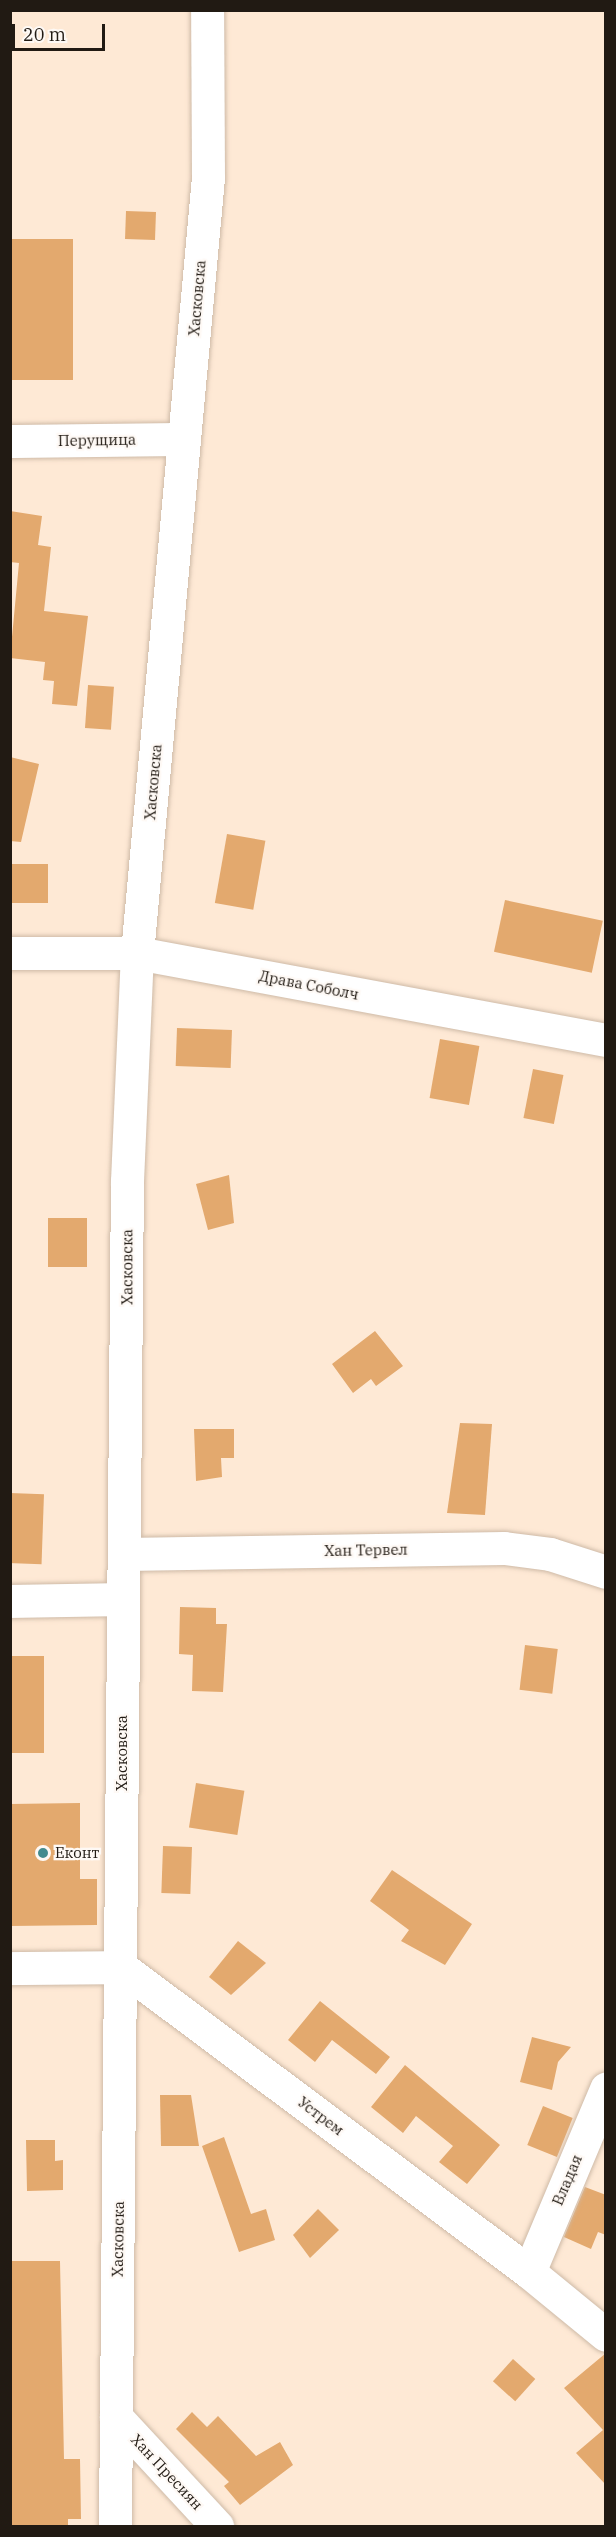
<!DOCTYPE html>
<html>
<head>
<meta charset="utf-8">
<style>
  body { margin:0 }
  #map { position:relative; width:616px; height:2537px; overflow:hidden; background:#fee9d5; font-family:"IBM Plex Serif",serif }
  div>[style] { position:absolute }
  .building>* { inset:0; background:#e3a96e; transform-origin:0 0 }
  .roads { filter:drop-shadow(0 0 2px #cebaa7) drop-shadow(0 0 2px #cebaa7) }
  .minor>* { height:33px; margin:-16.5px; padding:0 16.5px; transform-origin:16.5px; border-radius:16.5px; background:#fff }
  .dots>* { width:16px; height:16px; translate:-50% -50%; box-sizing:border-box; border:3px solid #fef9f5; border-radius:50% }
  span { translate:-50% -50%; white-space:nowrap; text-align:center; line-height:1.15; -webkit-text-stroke:4.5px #fef9f5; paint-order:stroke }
  .street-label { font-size:15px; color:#211a13 }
  .poi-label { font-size:15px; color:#211a13 }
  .left { translate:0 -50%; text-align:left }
  .frame { position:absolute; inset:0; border:12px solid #211a13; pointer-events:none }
  .scale { position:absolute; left:12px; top:24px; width:93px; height:27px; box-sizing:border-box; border:3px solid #211a13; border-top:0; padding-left:8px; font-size:18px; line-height:21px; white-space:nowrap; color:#211a13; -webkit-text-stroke:4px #fef9f5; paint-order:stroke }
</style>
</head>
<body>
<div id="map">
  <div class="building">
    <i style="left:126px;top:211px;width:30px;height:28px;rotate:2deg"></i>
    <i style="left:10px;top:239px;width:63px;height:141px"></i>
    <i style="clip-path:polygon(10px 511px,42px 516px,38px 545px,51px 547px,44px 611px,88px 616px,77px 706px,52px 704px,54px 681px,43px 680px,45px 662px,10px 658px,19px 563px,10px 562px)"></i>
    <i style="left:88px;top:685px;width:26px;height:43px;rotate:4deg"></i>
    <i style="clip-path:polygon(10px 757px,39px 764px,21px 842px,10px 841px)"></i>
    <i style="left:227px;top:834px;width:39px;height:70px;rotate:10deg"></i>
    <i style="left:10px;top:864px;width:38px;height:39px"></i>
    <i style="left:505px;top:900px;width:100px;height:53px;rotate:12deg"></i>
    <i style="left:177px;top:1028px;width:55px;height:38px;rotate:2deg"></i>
    <i style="left:440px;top:1039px;width:40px;height:60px;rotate:10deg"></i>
    <i style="left:533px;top:1069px;width:31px;height:50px;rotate:11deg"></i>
    <i style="clip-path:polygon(229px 1175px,234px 1223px,208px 1230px,196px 1184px)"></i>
    <i style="left:48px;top:1218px;width:39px;height:49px"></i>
    <i style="clip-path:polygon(375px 1331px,403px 1366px,376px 1386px,371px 1379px,353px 1393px,332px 1364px)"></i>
    <i style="clip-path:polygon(460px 1423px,492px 1424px,485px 1515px,447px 1513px)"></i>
    <i style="clip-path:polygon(194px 1429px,234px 1429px,234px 1458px,221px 1458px,222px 1477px,196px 1481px)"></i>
    <i style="left:10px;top:1493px;width:34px;height:70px;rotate:2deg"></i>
    <i style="clip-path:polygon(180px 1607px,216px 1608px,216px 1624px,227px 1624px,223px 1692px,192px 1691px,193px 1655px,179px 1654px)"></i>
    <i style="left:525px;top:1645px;width:33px;height:45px;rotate:7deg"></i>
    <i style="left:10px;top:1656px;width:34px;height:97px"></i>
    <i style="left:196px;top:1783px;width:49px;height:45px;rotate:9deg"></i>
    <i style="clip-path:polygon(80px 1803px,80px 1879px,97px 1879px,97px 1925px,10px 1926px,10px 1804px)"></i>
    <i style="left:163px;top:1846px;width:29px;height:47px;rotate:2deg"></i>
    <i style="clip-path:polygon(392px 1870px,472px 1924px,445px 1965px,401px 1941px,409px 1930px,370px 1901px)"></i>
    <i style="clip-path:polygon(238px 1941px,266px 1963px,231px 1995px,209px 1977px)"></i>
    <i style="clip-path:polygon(320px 2001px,390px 2057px,376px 2074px,332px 2040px,315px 2062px,288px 2040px)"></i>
    <i style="clip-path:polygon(532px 2037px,571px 2047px,558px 2062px,552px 2090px,520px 2082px)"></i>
    <i style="clip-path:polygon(405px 2065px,500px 2145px,467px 2184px,439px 2162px,453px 2146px,416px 2116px,403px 2133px,371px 2107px)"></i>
    <i style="clip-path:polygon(160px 2095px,191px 2095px,199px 2146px,161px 2146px)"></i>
    <i style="left:543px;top:2106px;width:32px;height:42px;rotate:22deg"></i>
    <i style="clip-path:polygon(224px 2137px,251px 2214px,266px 2209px,275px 2240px,239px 2252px,202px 2146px)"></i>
    <i style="clip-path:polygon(26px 2140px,55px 2140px,55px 2161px,63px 2160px,63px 2190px,27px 2191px)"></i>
    <i style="clip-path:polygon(585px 2187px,606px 2195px,606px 2235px,598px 2232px,591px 2249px,564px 2237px)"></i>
    <i style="clip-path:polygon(318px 2209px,339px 2230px,310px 2258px,293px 2235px)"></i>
    <i style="clip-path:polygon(10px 2261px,60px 2261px,64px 2459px,80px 2459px,81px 2519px,68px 2519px,68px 2526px,10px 2526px)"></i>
    <i style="clip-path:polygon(606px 2353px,606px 2485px,576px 2453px,603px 2430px,564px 2388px)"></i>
    <i style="left:513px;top:2359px;width:30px;height:30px;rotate:42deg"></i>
    <i style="clip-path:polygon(192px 2412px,207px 2427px,218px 2416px,256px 2456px,280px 2442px,293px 2465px,240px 2505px,224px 2486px,229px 2482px,176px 2429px)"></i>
  </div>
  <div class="roads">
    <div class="minor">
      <i style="left:10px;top:441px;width:173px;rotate:-0.7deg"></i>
      <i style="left:10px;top:953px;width:127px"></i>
      <i style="left:137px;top:953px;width:477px;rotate:10.5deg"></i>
      <i style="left:124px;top:1554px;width:380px;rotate:-0.9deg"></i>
      <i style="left:504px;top:1548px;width:46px;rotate:7.4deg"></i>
      <i style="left:550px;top:1554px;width:59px;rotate:17.8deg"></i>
      <i style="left:10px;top:1601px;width:113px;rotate:-1deg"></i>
      <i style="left:10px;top:1968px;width:111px;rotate:-0.5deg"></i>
      <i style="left:121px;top:1967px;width:509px;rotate:36.78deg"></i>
      <i style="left:529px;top:2272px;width:99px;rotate:39.3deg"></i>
      <i style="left:529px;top:2272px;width:199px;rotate:-67.2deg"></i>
      <i style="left:116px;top:2417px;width:149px;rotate:47.2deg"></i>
      <i style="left:115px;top:2526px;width:1345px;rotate:-89.49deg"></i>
      <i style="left:127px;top:1181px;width:228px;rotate:-87.5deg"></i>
      <i style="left:137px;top:953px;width:778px;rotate:-84.77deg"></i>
      <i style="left:208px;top:178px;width:168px;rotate:-90.3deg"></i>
    </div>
  </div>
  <div class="dots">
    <i style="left:43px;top:1853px;background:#438b8f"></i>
  </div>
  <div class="street-label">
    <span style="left:197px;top:298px;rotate:-85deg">Хасковска</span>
    <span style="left:97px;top:440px;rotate:-1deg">Перущица</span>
    <span style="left:153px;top:782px;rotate:-85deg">Хасковска</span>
    <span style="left:309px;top:985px;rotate:11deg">Драва Соболч</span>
    <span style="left:127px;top:1267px;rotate:-90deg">Хасковска</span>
    <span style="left:366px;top:1550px;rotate:-1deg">Хан Тервел</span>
    <span style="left:122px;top:1753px;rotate:-90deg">Хасковска</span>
    <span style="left:321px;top:2116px;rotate:37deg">Устрем</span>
    <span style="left:567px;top:2180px;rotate:-67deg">Владая</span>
    <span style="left:118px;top:2239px;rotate:-89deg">Хасковска</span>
    <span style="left:167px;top:2472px;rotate:47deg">Хан Пресиян</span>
  </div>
  <div class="poi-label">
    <span class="left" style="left:55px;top:1853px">Еконт</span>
  </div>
  <div class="frame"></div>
  <div class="scale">20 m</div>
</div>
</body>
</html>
